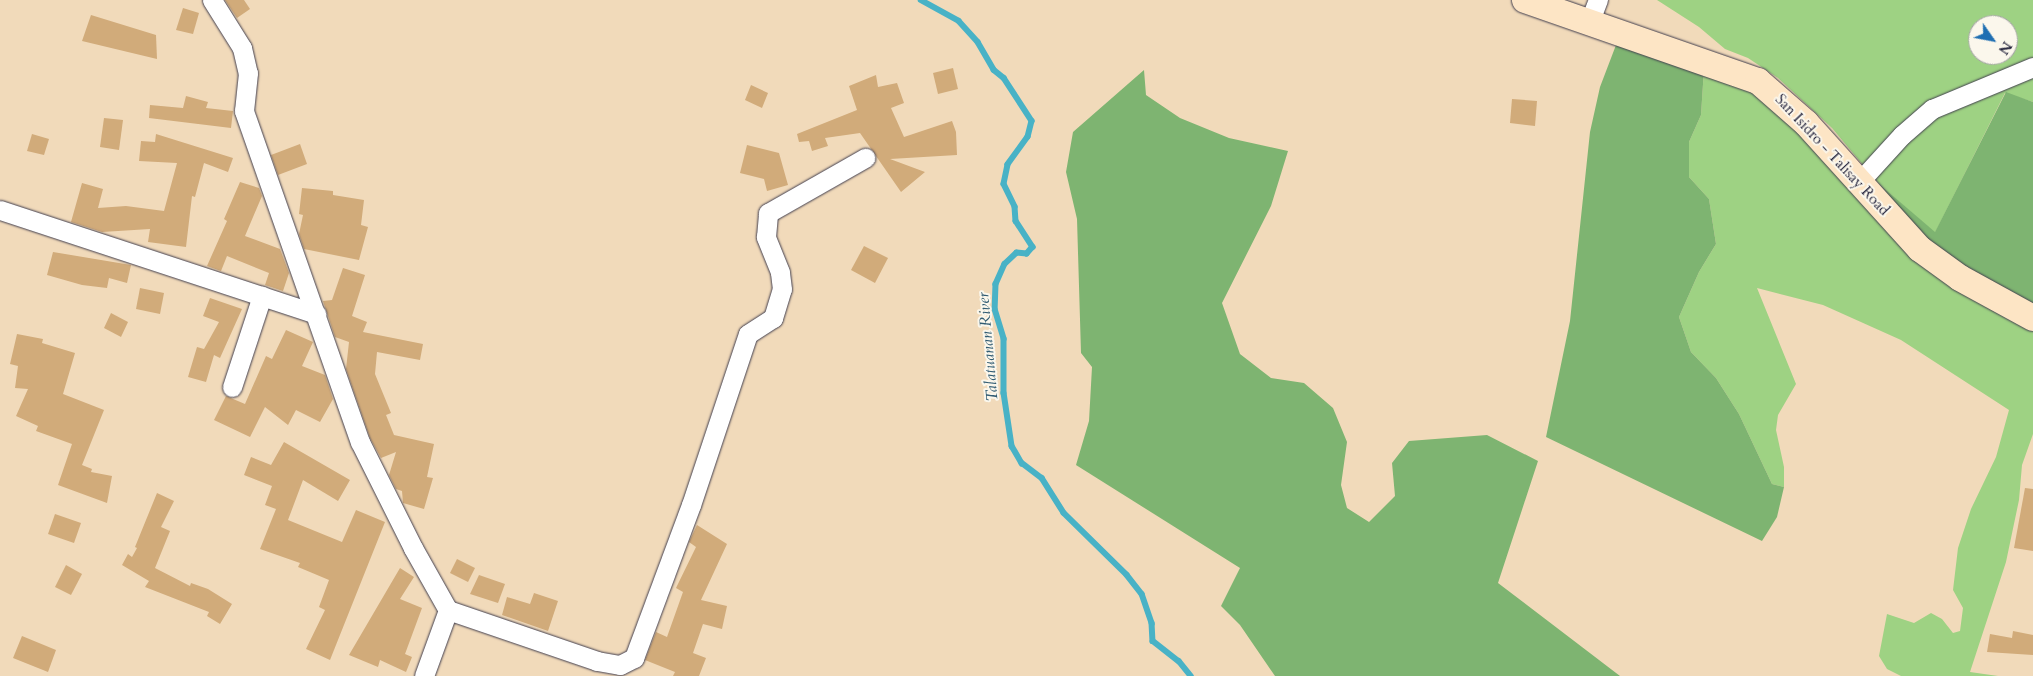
<!DOCTYPE html>
<style>
body{margin:0}
#map{position:relative;width:2033px;height:676px;overflow:hidden;background:#f1daba;font-family:Cardo,serif}
div>[style]{position:absolute}
[style*='--x']{left:calc(var(--x)*1px);top:calc(var(--y)*1px);width:calc(var(--w)*1px);rotate:calc(var(--a)*1deg)}
.green>*{inset:0;background:#9ed283}
.forest>*{inset:0;background:#7eb471}
.stream>*{height:5.5px;margin:-2.75px;padding:0 2.75px;transform-origin:2.75px;border-radius:2.75px;background:#48b2c6}
.building>*{inset:0;background:#d1ab7a}
.roads{filter:drop-shadow(0 0 1px #413e4e) drop-shadow(0 0 1px #413e4e)}
.street>*{height:19px;margin:-9.5px;padding:0 9.5px;transform-origin:9.5px;border-radius:9.5px;background:#fff}
.secondary>*{height:26px;margin:-13px;padding:0 13px;transform-origin:13px;border-radius:13px;background:#fde5c5}
span{translate:-50% -50%;white-space:nowrap;text-align:center;line-height:1.15;-webkit-text-stroke:4px #fbf7ec;paint-order:stroke}
.street-label{font-size:15px;color:#22223b}
.water-label{font-size:16px;color:#315c73;font-style:italic}
.north{position:absolute;left:1968px;top:15px;width:50px;height:50px;box-sizing:border-box;background:#fbf7ec;border:1px solid #a4a2a5;border-radius:50%;rotate:123deg;font-size:14px;font-weight:700;line-height:20px;text-align:center;color:#22223b}
.north::after{content:'';display:block;margin:auto;width:18px;height:22px;background:#1f6fb2;clip-path:polygon(50% 0,100% 100%,50% 72%,0 100%)}
</style>
<div id="map">
<div class="green">
<i style="clip-path:polygon(evenodd,1657px 0,2033px 0,2033px 102px,2005px 93px,1935px 233px,1878px 183px,1832px 128px,1778px 78px,1748px 58px,1725px 49px,1699px 27px,1657px 0,1978px 25px,2008px 25px,2008px 55px,1978px 55px,1978px 25px)"></i>
<i style="clip-path:polygon(1704px 69px,1745px 80px,2033px 326px,2033px 434px,2022px 465px,2019px 500px,2006px 562px,1970px 672px,1998px 676px,1901px 676px,1887px 669px,1879px 656px,1887px 614px,1914px 623px,1931px 613px,1942px 619px,1953px 633px,1960px 631px,1963px 608px,1953px 590px,1958px 548px,1971px 509px,1996px 457px,2009px 410px,1901px 340px,1823px 305px,1757px 288px,1796px 384px,1778px 415px,1776px 430px,1784px 467px,1784px 487px,1772px 484px,1739px 414px,1716px 378px,1691px 352px,1679px 317px,1699px 272px,1716px 244px,1709px 199px,1689px 177px,1689px 142px,1701px 115px)"></i>
</div>
<div class="forest">
<i style="clip-path:polygon(1616px 45px,1704px 69px,1701px 115px,1689px 142px,1689px 177px,1709px 199px,1716px 244px,1699px 272px,1679px 317px,1691px 352px,1716px 378px,1739px 414px,1772px 484px,1784px 487px,1777px 517px,1762px 541px,1546px 437px,1570px 321px,1590px 132px,1600px 87px)"></i>
<i style="clip-path:polygon(1144px 70px,1146px 95px,1180px 118px,1229px 138px,1288px 151px,1271px 206px,1222px 303px,1240px 354px,1271px 378px,1304px 383px,1333px 408px,1347px 442px,1341px 485px,1347px 508px,1369px 522px,1395px 496px,1392px 463px,1409px 441px,1487px 435px,1538px 461px,1498px 583px,1620px 676px,1275px 676px,1240px 625px,1221px 606px,1240px 568px,1076px 465px,1089px 421px,1092px 367px,1081px 353px,1077px 219px,1066px 172px,1073px 132px)"></i>
<i style="clip-path:polygon(2006px 92px,2033px 102px,2033px 311px,1939px 253px,1878px 183px,1935px 232px)"></i>
</div>
<div class="stream">
<i style="--x:921;--y:0;--w:43;--a:28.9"></i>
<i style="--x:959;--y:21;--w:28;--a:48"></i>
<i style="--x:978;--y:42;--w:32;--a:60"></i>
<i style="--x:994;--y:70;--w:13;--a:39"></i>
<i style="--x:1004;--y:78;--w:51;--a:56.9"></i>
<i style="--x:1032;--y:121;--w:16;--a:104"></i>
<i style="--x:1028;--y:137;--w:34;--a:126"></i>
<i style="--x:1008;--y:165;--w:19;--a:102"></i>
<i style="--x:1004;--y:184;--w:25;--a:64"></i>
<i style="--x:1015;--y:207;--w:14;--a:86"></i>
<i style="--x:1016;--y:221;--w:31;--a:57"></i>
<i style="--x:1033;--y:247;--w:9;--a:131"></i>
<i style="--x:1027;--y:254;--w:10;--a:-174"></i>
<i style="--x:1017;--y:253;--w:16;--a:137"></i>
<i style="--x:1005;--y:264;--w:22;--a:114"></i>
<i style="--x:996;--y:284;--w:25;--a:92"></i>
<i style="--x:995;--y:309;--w:31;--a:73"></i>
<i style="--x:1004;--y:339;--w:54;--a:90"></i>
<i style="--x:1004;--y:393;--w:54;--a:81.4"></i>
<i style="--x:1012;--y:446;--w:20;--a:60"></i>
<i style="--x:1022;--y:463;--w:25;--a:37"></i>
<i style="--x:1042;--y:478;--w:41;--a:57.8"></i>
<i style="--x:1064;--y:513;--w:88;--a:44.5"></i>
<i style="--x:1127;--y:575;--w:24;--a:52"></i>
<i style="--x:1142;--y:594;--w:31;--a:71"></i>
<i style="--x:1152;--y:623;--w:18;--a:87"></i>
<i style="--x:1153;--y:641;--w:33;--a:38"></i>
<i style="--x:1179;--y:661;--w:19;--a:51"></i>
</div>
<div class="building">
<i style="clip-path:polygon(225px 0,244px 0,250px 9px,237px 18px)"></i>
<i style="clip-path:polygon(183px 8px,199px 13px,193px 34px,176px 30px)"></i>
<i style="clip-path:polygon(91px 15px,156px 35px,157px 59px,82px 41px)"></i>
<i style="clip-path:polygon(953px 68px,958px 89px,938px 94px,933px 73px)"></i>
<i style="clip-path:polygon(876px 75px,878px 87px,897px 83px,904px 103px,891px 108px,904px 137px,952px 121px,956px 132px,957px 155px,890px 159px,925px 172px,901px 192px,860px 133px,825px 138px,828px 146px,812px 151px,809px 141px,799px 142px,797px 134px,857px 110px,849px 86px)"></i>
<i style="clip-path:polygon(751px 85px,768px 93px,762px 108px,745px 100px)"></i>
<i style="clip-path:polygon(186px 96px,208px 102px,206px 108px,233px 111px,231px 128px,149px 118px,150px 105px,183px 108px)"></i>
<i style="clip-path:polygon(1512px 99px,1537px 101px,1535px 126px,1510px 123px)"></i>
<i style="clip-path:polygon(104px 118px,123px 120px,119px 150px,100px 147px)"></i>
<i style="clip-path:polygon(32px 134px,49px 139px,44px 155px,27px 151px)"></i>
<i style="clip-path:polygon(156px 134px,233px 158px,228px 172px,204px 163px,195px 197px,192px 196px,186px 247px,148px 242px,150px 229px,102px 232px,71px 222px,82px 183px,103px 189px,98px 208px,126px 206px,164px 211px,177px 163px,139px 161px,141px 141px,155px 142px)"></i>
<i style="clip-path:polygon(300px 144px,307px 164px,278px 175px,271px 155px)"></i>
<i style="clip-path:polygon(747px 145px,779px 153px,788px 185px,767px 191px,764px 179px,740px 173px)"></i>
<i style="clip-path:polygon(240px 182px,259px 188px,262px 196px,245px 236px,280px 249px,289px 273px,283px 291px,265px 285px,269px 273px,227px 256px,221px 271px,207px 266px,227px 221px,224px 219px)"></i>
<i style="clip-path:polygon(302px 188px,333px 191px,333px 195px,364px 200px,361px 225px,368px 227px,359px 260px,304px 249px,299px 234px,303px 215px,299px 214px)"></i>
<i style="clip-path:polygon(864px 246px,888px 258px,875px 283px,851px 270px)"></i>
<i style="clip-path:polygon(53px 252px,131px 265px,127px 283px,109px 278px,107px 288px,82px 285px,47px 275px)"></i>
<i style="clip-path:polygon(343px 268px,365px 275px,352px 316px,367px 322px,363px 332px,423px 344px,420px 360px,377px 352px,375px 374px,391px 413px,386px 415px,394px 435px,434px 444px,427px 477px,433px 478px,424px 509px,403px 503px,402px 491px,396px 489px,389px 475px,396px 452px,381px 458px,370px 438px,346px 369px,349px 342px,335px 337px,323px 301px,332px 300px)"></i>
<i style="clip-path:polygon(140px 288px,164px 293px,160px 314px,136px 309px)"></i>
<i style="clip-path:polygon(210px 298px,242px 309px,220px 358px,214px 355px,206px 382px,188px 377px,197px 347px,204px 349px,219px 322px,203px 316px)"></i>
<i style="clip-path:polygon(111px 313px,128px 322px,121px 337px,104px 328px)"></i>
<i style="clip-path:polygon(286px 330px,313px 342px,302px 366px,325px 375px,333px 399px,320px 422px,296px 410px,288px 425px,265px 407px,250px 437px,214px 420px,226px 396px,245px 404px,266px 356px,272px 359px)"></i>
<i style="clip-path:polygon(17px 334px,43px 339px,42px 343px,75px 353px,63px 394px,104px 410px,82px 465px,92px 469px,91px 472px,112px 476px,107px 503px,58px 485px,72px 444px,36px 431px,38px 426px,16px 416px,28px 389px,15px 388px,18px 366px,10px 364px)"></i>
<i style="clip-path:polygon(284px 442px,350px 480px,338px 501px,303px 480px,288px 520px,342px 542px,356px 510px,385px 522px,330px 660px,306px 649px,325px 610px,319px 607px,329px 580px,298px 567px,300px 563px,260px 549px,276px 509px,265px 505px,272px 486px,244px 475px,251px 457px,271px 465px)"></i>
<i style="clip-path:polygon(2025px 488px,2033px 489px,2033px 551px,2014px 548px)"></i>
<i style="clip-path:polygon(157px 493px,174px 501px,161px 527px,170px 531px,155px 568px,190px 586px,191px 583px,208px 589px,232px 604px,220px 624px,207px 616px,209px 612px,145px 587px,149px 581px,122px 565px,128px 554px,132px 557px,137px 548px,135px 547px)"></i>
<i style="clip-path:polygon(55px 514px,81px 523px,74px 543px,48px 534px)"></i>
<i style="clip-path:polygon(697px 525px,727px 544px,701px 600px,727px 606px,722px 629px,703px 624px,693px 653px,706px 658px,699px 676px,673px 676px,675px 672px,645px 660px,656px 632px,667px 637px,683px 592px,676px 588px,696px 547px,689px 542px)"></i>
<i style="clip-path:polygon(457px 559px,475px 568px,468px 582px,450px 573px)"></i>
<i style="clip-path:polygon(66px 565px,82px 574px,71px 595px,55px 587px)"></i>
<i style="clip-path:polygon(400px 568px,414px 577px,400px 599px,422px 608px,405px 654px,412px 657px,406px 672px,380px 660px,378px 667px,349px 655px)"></i>
<i style="clip-path:polygon(479px 575px,505px 584px,498px 603px,470px 594px)"></i>
<i style="clip-path:polygon(534px 593px,558px 601px,548px 631px,502px 615px,507px 597px,530px 604px)"></i>
<i style="clip-path:polygon(2013px 631px,2033px 635px,2033px 655px,1987px 652px,1990px 634px,2012px 638px)"></i>
<i style="clip-path:polygon(22px 636px,56px 650px,48px 672px,13px 658px)"></i>
</div>
<div class="roads">
<div class="street">
<i style="--x:212;--y:0;--w:57;--a:58"></i>
<i style="--x:242;--y:48;--w:26;--a:77"></i>
<i style="--x:248;--y:73;--w:38;--a:96"></i>
<i style="--x:244;--y:111;--w:351;--a:70.7"></i>
<i style="--x:360;--y:442;--w:119;--a:63.4"></i>
<i style="--x:413;--y:548;--w:71;--a:60.6"></i>
<i style="--x:448;--y:610;--w:70;--a:110"></i>
<i style="--x:1589;--y:23;--w:25;--a:-69"></i>
<i style="--x:1860;--y:181;--w:62;--a:-47.6"></i>
<i style="--x:1902;--y:135;--w:40;--a:-41"></i>
<i style="--x:1932;--y:109;--w:109;--a:-22.6"></i>
<i style="--x:0;--y:210;--w:333;--a:18.2"></i>
<i style="--x:232;--y:387;--w:96;--a:-71.8"></i>
<i style="--x:448;--y:610;--w:157;--a:18.9"></i>
<i style="--x:597;--y:661;--w:23;--a:10"></i>
<i style="--x:620;--y:665;--w:16;--a:-27"></i>
<i style="--x:634;--y:658;--w:163;--a:-69.6"></i>
<i style="--x:691;--y:505;--w:180;--a:-71.6"></i>
<i style="--x:748;--y:334;--w:30;--a:-33"></i>
<i style="--x:773;--y:318;--w:30;--a:-73"></i>
<i style="--x:782;--y:289;--w:17;--a:-97"></i>
<i style="--x:780;--y:272;--w:38;--a:-112"></i>
<i style="--x:766;--y:237;--w:24;--a:-85"></i>
<i style="--x:768;--y:213;--w:112;--a:-29.6"></i>
</div>
<div class="secondary">
<i style="--x:1525;--y:0;--w:247;--a:19.2"></i>
<i style="--x:1758;--y:81;--w:64;--a:41.2"></i>
<i style="--x:1806;--y:123;--w:170;--a:47.9"></i>
<i style="--x:1920;--y:249;--w:49;--a:35.9"></i>
<i style="--x:1960;--y:278;--w:83;--a:28.7"></i>
</div>
</div>
<div class="street-label">
<span style="left:1832px;top:155px;rotate:47deg">San Isidro - Talisay Road</span>
</div>
<div class="water-label">
<span style="left:988px;top:347px;rotate:-95deg">Talatuanan River</span>
</div>
<div class="north">N</div>
</div>
